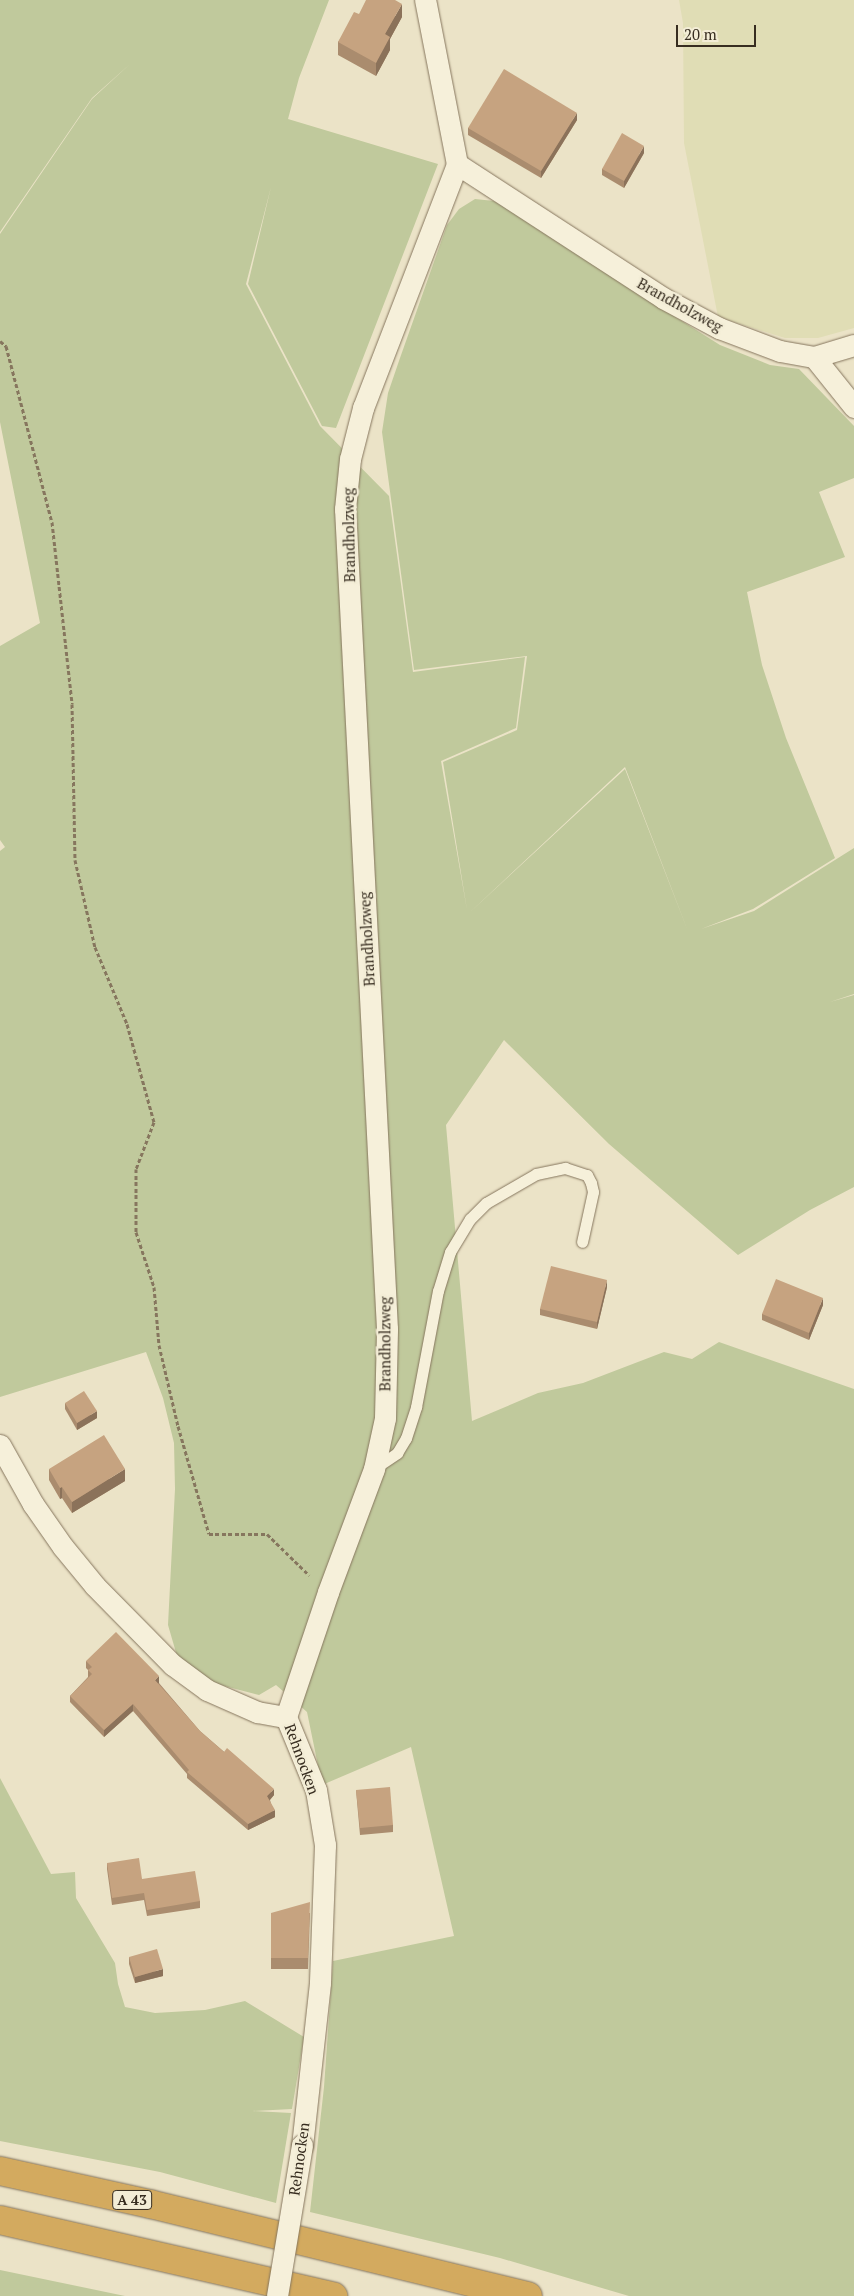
<!DOCTYPE html>
<style>
body{margin:0}
#map{position:relative;width:854px;height:2296px;overflow:hidden;background:#ebe3c7;font-family:"PT Serif",serif}
div>[style]{position:absolute}
[style*='--x']{left:calc(var(--x)*1px);top:calc(var(--y)*1px);width:calc(var(--w)*1px);rotate:calc(var(--a)*1deg)}
.farmland>*{inset:0;background:#e0ddb5}
.green>*{inset:0;background:#c0c99c}
.path>*{height:3px;margin-top:-1.5px;transform-origin:0;background:repeating-linear-gradient(90deg,#86765e 0 4px,transparent 0 6.5px)}
.roads{filter:drop-shadow(0 0 1px #86765e) drop-shadow(0 0 1px #86765e)}
.lane>*{height:11px;margin:-5.5px;padding:0 5.5px;transform-origin:5.5px;border-radius:5.5px;background:#f6f0da}
.street>*{height:21px;margin:-10.5px;padding:0 10.5px;transform-origin:10.5px;border-radius:10.5px;background:#f6f0da}
.highway>*{height:28px;margin:-14px;padding:0 14px;transform-origin:14px;border-radius:14px;background:#d3aa5f}
.bridges{filter:drop-shadow(0 0 1px #86765e) drop-shadow(0 0 1px #86765e)}
.street-bridge>*{height:21px;margin:-10.5px;padding:0 10.5px;transform-origin:10.5px;border-radius:10.5px;background:#f6f0da}
.wall>*{inset:0;background:#aa8c6e}
.shaded-wall>*{inset:0;background:#8b725a}
.building>*{inset:0;background:#c6a380}
span{translate:-50% -50%;white-space:nowrap;text-align:center;line-height:1.15;-webkit-text-stroke:5px #f3edd6;paint-order:stroke}
.shield-label span{padding:1px 4px;background:#f3edd6;border:1px solid;border-radius:4px;-webkit-text-stroke-width:0}
.shield-label{font-size:14px;color:#372d20;font-weight:700}
.street-label{font-size:15px;color:#372d20}
.scale{position:absolute;left:676px;top:25px;width:80px;height:22px;box-sizing:border-box;border:2px solid #372d20;border-top:0;padding-left:6px;font-size:15px;line-height:18px;white-space:nowrap;color:#372d20;-webkit-text-stroke:4px #f3edd6;paint-order:stroke}
</style>
<div id="map">
<div class="farmland">
<i style="clip-path:polygon(679px 0,854px 0,854px 328px,818px 338px,785px 338px,718px 317px,684px 143px,683px 23px)"></i>
</div>
<div class="green">
<i style="clip-path:polygon(evenodd,0 0,329px 0,299px 78px,288px 119px,438px 164px,336px 428px,322px 426px,248px 284px,271px 187px,246px 284px,320px 426px,389px 496px,413px 672px,525px 657px,516px 728px,441px 761px,467px 910px,443px 762px,517px 730px,527px 656px,414px 670px,382px 432px,388px 393px,400px 358px,447px 225px,459px 209px,475px 199px,494px 201px,517px 211px,634px 291px,720px 345px,770px 365px,799px 369px,854px 426px,854px 478px,819px 492px,845px 557px,747px 592px,762px 665px,786px 738px,835px 858px,753px 909px,701px 929px,754px 911px,854px 848px,854px 994px,830px 1002px,854px 995px,854px 1187px,810px 1210px,738px 1255px,609px 1144px,504px 1040px,446px 1125px,472px 1421px,538px 1393px,583px 1383px,664px 1352px,692px 1359px,719px 1342px,854px 1389px,854px 2296px,629px 2296px,500px 2258px,310px 2212px,324px 2087px,333px 1961px,454px 1936px,411px 1747px,322px 1785px,307px 1712px,276px 1685px,259px 1695px,209px 1682px,177px 1656px,168px 1625px,175px 1489px,174px 1443px,163px 1398px,146px 1352px,0 1397px,0 851px,5px 847px,0 840px,0 646px,40px 623px,0 422px,0 234px,92px 99px,130px 64px,92px 98px,0 232px,0 0,625px 767px,689px 934px,625px 769px,468px 914px,625px 767px)"></i>
<i style="clip-path:polygon(0 1778px,51px 1874px,75px 1872px,76px 1898px,115px 1963px,118px 1984px,125px 2007px,155px 2013px,205px 2010px,245px 2001px,304px 2037px,292px 2109px,252px 2111px,291px 2113px,276px 2203px,160px 2172px,0 2141px)"></i>
<i style="clip-path:polygon(0 2270px,125px 2296px,0 2296px)"></i>
</div>
<div class="path">
<i style="--x:0;--y:341;--w:8;--a:40"></i>
<i style="--x:6;--y:346;--w:182;--a:75.4"></i>
<i style="--x:52;--y:522;--w:183;--a:83.7"></i>
<i style="--x:72;--y:704;--w:156;--a:88.9"></i>
<i style="--x:75;--y:860;--w:89;--a:77.1"></i>
<i style="--x:95;--y:947;--w:83;--a:67.4"></i>
<i style="--x:127;--y:1024;--w:102;--a:74.6"></i>
<i style="--x:154;--y:1122;--w:50;--a:111"></i>
<i style="--x:136;--y:1169;--w:63;--a:90"></i>
<i style="--x:136;--y:1232;--w:58;--a:71.9"></i>
<i style="--x:154;--y:1287;--w:58;--a:85.1"></i>
<i style="--x:159;--y:1345;--w:83;--a:76.8"></i>
<i style="--x:178;--y:1426;--w:112;--a:74"></i>
<i style="--x:209;--y:1534;--w:58;--a:0"></i>
<i style="--x:267;--y:1534;--w:59;--a:44.3"></i>
</div>
<div class="roads">
<div class="lane">
<i style="--x:375;--y:1468;--w:27;--a:-34"></i>
<i style="--x:397;--y:1453;--w:17;--a:-59"></i>
<i style="--x:406;--y:1438;--w:33;--a:-72"></i>
<i style="--x:416;--y:1407;--w:118;--a:-79.3"></i>
<i style="--x:438;--y:1291;--w:41;--a:-72.9"></i>
<i style="--x:450;--y:1252;--w:39;--a:-59"></i>
<i style="--x:470;--y:1219;--w:23;--a:-45"></i>
<i style="--x:486;--y:1203;--w:58;--a:-30.1"></i>
<i style="--x:536;--y:1174;--w:30;--a:-12"></i>
<i style="--x:565;--y:1168;--w:23;--a:18"></i>
<i style="--x:587;--y:1175;--w:9;--a:63"></i>
<i style="--x:591;--y:1183;--w:9;--a:77"></i>
<i style="--x:593;--y:1192;--w:51;--a:102.4"></i>
</div>
<div class="street">
<i style="--x:457;--y:164;--w:246;--a:33"></i>
<i style="--x:663;--y:298;--w:64;--a:28.2"></i>
<i style="--x:719;--y:328;--w:65;--a:20.7"></i>
<i style="--x:780;--y:351;--w:35;--a:10"></i>
<i style="--x:814;--y:357;--w:42;--a:-16.7"></i>
<i style="--x:814;--y:357;--w:64;--a:51.3"></i>
<i style="--x:0;--y:1445;--w:68;--a:60.8"></i>
<i style="--x:33;--y:1504;--w:52;--a:55.1"></i>
<i style="--x:63;--y:1547;--w:50;--a:50.6"></i>
<i style="--x:95;--y:1586;--w:111;--a:45.4"></i>
<i style="--x:173;--y:1665;--w:42;--a:36.3"></i>
<i style="--x:207;--y:1690;--w:55;--a:23.7"></i>
<i style="--x:257;--y:1712;--w:29;--a:10"></i>
<i style="--x:286;--y:1717;--w:132;--a:-71.4"></i>
<i style="--x:328;--y:1592;--w:131;--a:-69.5"></i>
<i style="--x:374;--y:1469;--w:52;--a:-77.8"></i>
<i style="--x:385;--y:1418;--w:89;--a:-88.7"></i>
<i style="--x:387;--y:1329;--w:821;--a:-92.93"></i>
<i style="--x:345;--y:509;--w:50;--a:-84.3"></i>
<i style="--x:350;--y:459;--w:53;--a:-75.7"></i>
<i style="--x:363;--y:408;--w:261;--a:-68.9"></i>
<i style="--x:457;--y:164;--w:167;--a:-101"></i>
<i style="--x:286;--y:1717;--w:79;--a:67.7"></i>
<i style="--x:316;--y:1790;--w:56;--a:80.7"></i>
<i style="--x:325;--y:1845;--w:138;--a:92.1"></i>
<i style="--x:320;--y:1983;--w:163;--a:96.3"></i>
</div>
<div class="highway">
<i style="--x:0;--y:2171;--w:154;--a:12.4"></i>
<i style="--x:150;--y:2204;--w:389;--a:13.7"></i>
<i style="--x:0;--y:2220;--w:342;--a:12.9"></i>
</div>
</div>
<div class="bridges">
<div class="street-bridge">
<i style="--x:277;--y:2296;--w:153;--a:-80.6"></i>
</div>
</div>
<div class="wall">
<i style="clip-path:polygon(359px 14px,402px 17px,390px 39px,390px 50px,376px 76px,338px 55px,338px 42px)"></i>
<i style="clip-path:polygon(577px 120px,541px 178px,468px 135px,468px 128px)"></i>
<i style="clip-path:polygon(644px 153px,624px 188px,602px 175px,602px 169px)"></i>
<i style="clip-path:polygon(607px 1287px,597px 1329px,540px 1315px,540px 1309px)"></i>
<i style="clip-path:polygon(823px 1305px,809px 1340px,762px 1320px,762px 1314px)"></i>
<i style="clip-path:polygon(65px 1403px,97px 1418px,77px 1430px,65px 1409px)"></i>
<i style="clip-path:polygon(49px 1469px,125px 1481px,72px 1513px,62px 1498px,60px 1499px,49px 1480px)"></i>
<i style="clip-path:polygon(86px 1661px,159px 1683px,200px 1731px,274px 1795px,270px 1800px,275px 1817px,248px 1830px,187px 1778px,187px 1774px,133px 1711px,104px 1737px,70px 1702px,70px 1696px,88px 1677px,88px 1670px,86px 1668px)"></i>
<i style="clip-path:polygon(356px 1790px,393px 1825px,393px 1832px,360px 1835px)"></i>
<i style="clip-path:polygon(107px 1863px,142px 1879px,200px 1901px,200px 1908px,147px 1916px,144px 1900px,112px 1905px,107px 1869px)"></i>
<i style="clip-path:polygon(271px 1913px,310px 1913px,308px 1969px,271px 1969px)"></i>
<i style="clip-path:polygon(129px 1957px,163px 1976px,135px 1983px,129px 1964px)"></i>
</div>
<div class="shaded-wall">
<i style="clip-path:polygon(402px 4px,402px 17px,390px 39px,390px 50px,376px 76px,376px 63px,385px 34px)"></i>
<i style="clip-path:polygon(577px 113px,577px 120px,541px 178px,541px 171px)"></i>
<i style="clip-path:polygon(644px 146px,644px 153px,624px 188px,624px 181px)"></i>
<i style="clip-path:polygon(607px 1280px,607px 1287px,597px 1329px,597px 1322px)"></i>
<i style="clip-path:polygon(823px 1298px,823px 1305px,809px 1340px,809px 1333px)"></i>
<i style="clip-path:polygon(97px 1411px,97px 1418px,77px 1430px,77px 1423px)"></i>
<i style="clip-path:polygon(125px 1469px,125px 1481px,72px 1513px,72px 1502px)"></i>
<i style="clip-path:polygon(62px 1487px,62px 1498px,60px 1499px,60px 1488px)"></i>
<i style="clip-path:polygon(159px 1676px,159px 1683px,155px 1686px,155px 1680px)"></i>
<i style="clip-path:polygon(133px 1704px,133px 1711px,104px 1737px,104px 1730px)"></i>
<i style="clip-path:polygon(274px 1789px,274px 1795px,267px 1803px,267px 1796px)"></i>
<i style="clip-path:polygon(275px 1810px,275px 1817px,248px 1830px,248px 1824px)"></i>
<i style="clip-path:polygon(163px 1969px,163px 1976px,135px 1983px,135px 1977px)"></i>
</div>
<div class="building">
<i style="clip-path:polygon(366px 0,395px 0,402px 4px,385px 34px,390px 37px,376px 63px,338px 42px,354px 12px,359px 14px)"></i>
<i style="clip-path:polygon(504px 69px,577px 113px,541px 171px,468px 128px)"></i>
<i style="clip-path:polygon(622px 133px,644px 146px,624px 181px,602px 169px)"></i>
<i style="clip-path:polygon(551px 1266px,607px 1280px,597px 1322px,540px 1309px)"></i>
<i style="clip-path:polygon(776px 1279px,823px 1298px,809px 1333px,762px 1314px)"></i>
<i style="clip-path:polygon(84px 1391px,97px 1411px,77px 1423px,65px 1403px)"></i>
<i style="clip-path:polygon(104px 1435px,125px 1469px,72px 1502px,62px 1487px,60px 1488px,49px 1469px)"></i>
<i style="clip-path:polygon(116px 1632px,159px 1676px,155px 1680px,200px 1731px,224px 1752px,227px 1748px,274px 1789px,267px 1796px,275px 1810px,248px 1824px,187px 1772px,189px 1770px,133px 1704px,104px 1730px,70px 1696px,92px 1674px,88px 1670px,92px 1667px,86px 1661px)"></i>
<i style="clip-path:polygon(390px 1787px,393px 1825px,360px 1828px,356px 1790px)"></i>
<i style="clip-path:polygon(139px 1858px,142px 1879px,195px 1871px,200px 1901px,147px 1910px,144px 1893px,112px 1898px,107px 1863px)"></i>
<i style="clip-path:polygon(310px 1902px,308px 1958px,271px 1958px,271px 1913px)"></i>
<i style="clip-path:polygon(157px 1949px,163px 1969px,135px 1977px,129px 1957px)"></i>
</div>
<div class="shield-label">
<span style="left:132px;top:2200px">A 43</span>
</div>
<div class="street-label">
<span style="left:680px;top:305px;rotate:29deg">Brandholzweg</span>
<span style="left:349px;top:535px;rotate:-91deg">Brandholzweg</span>
<span style="left:367px;top:939px;rotate:-93deg">Brandholzweg</span>
<span style="left:385px;top:1344px;rotate:-90deg">Brandholzweg</span>
<span style="left:302px;top:1759px;rotate:70deg">Rehnocken</span>
<span style="left:299px;top:2159px;rotate:-82deg">Rehnocken</span>
</div>
<div class="scale">20 m</div>
</div>
